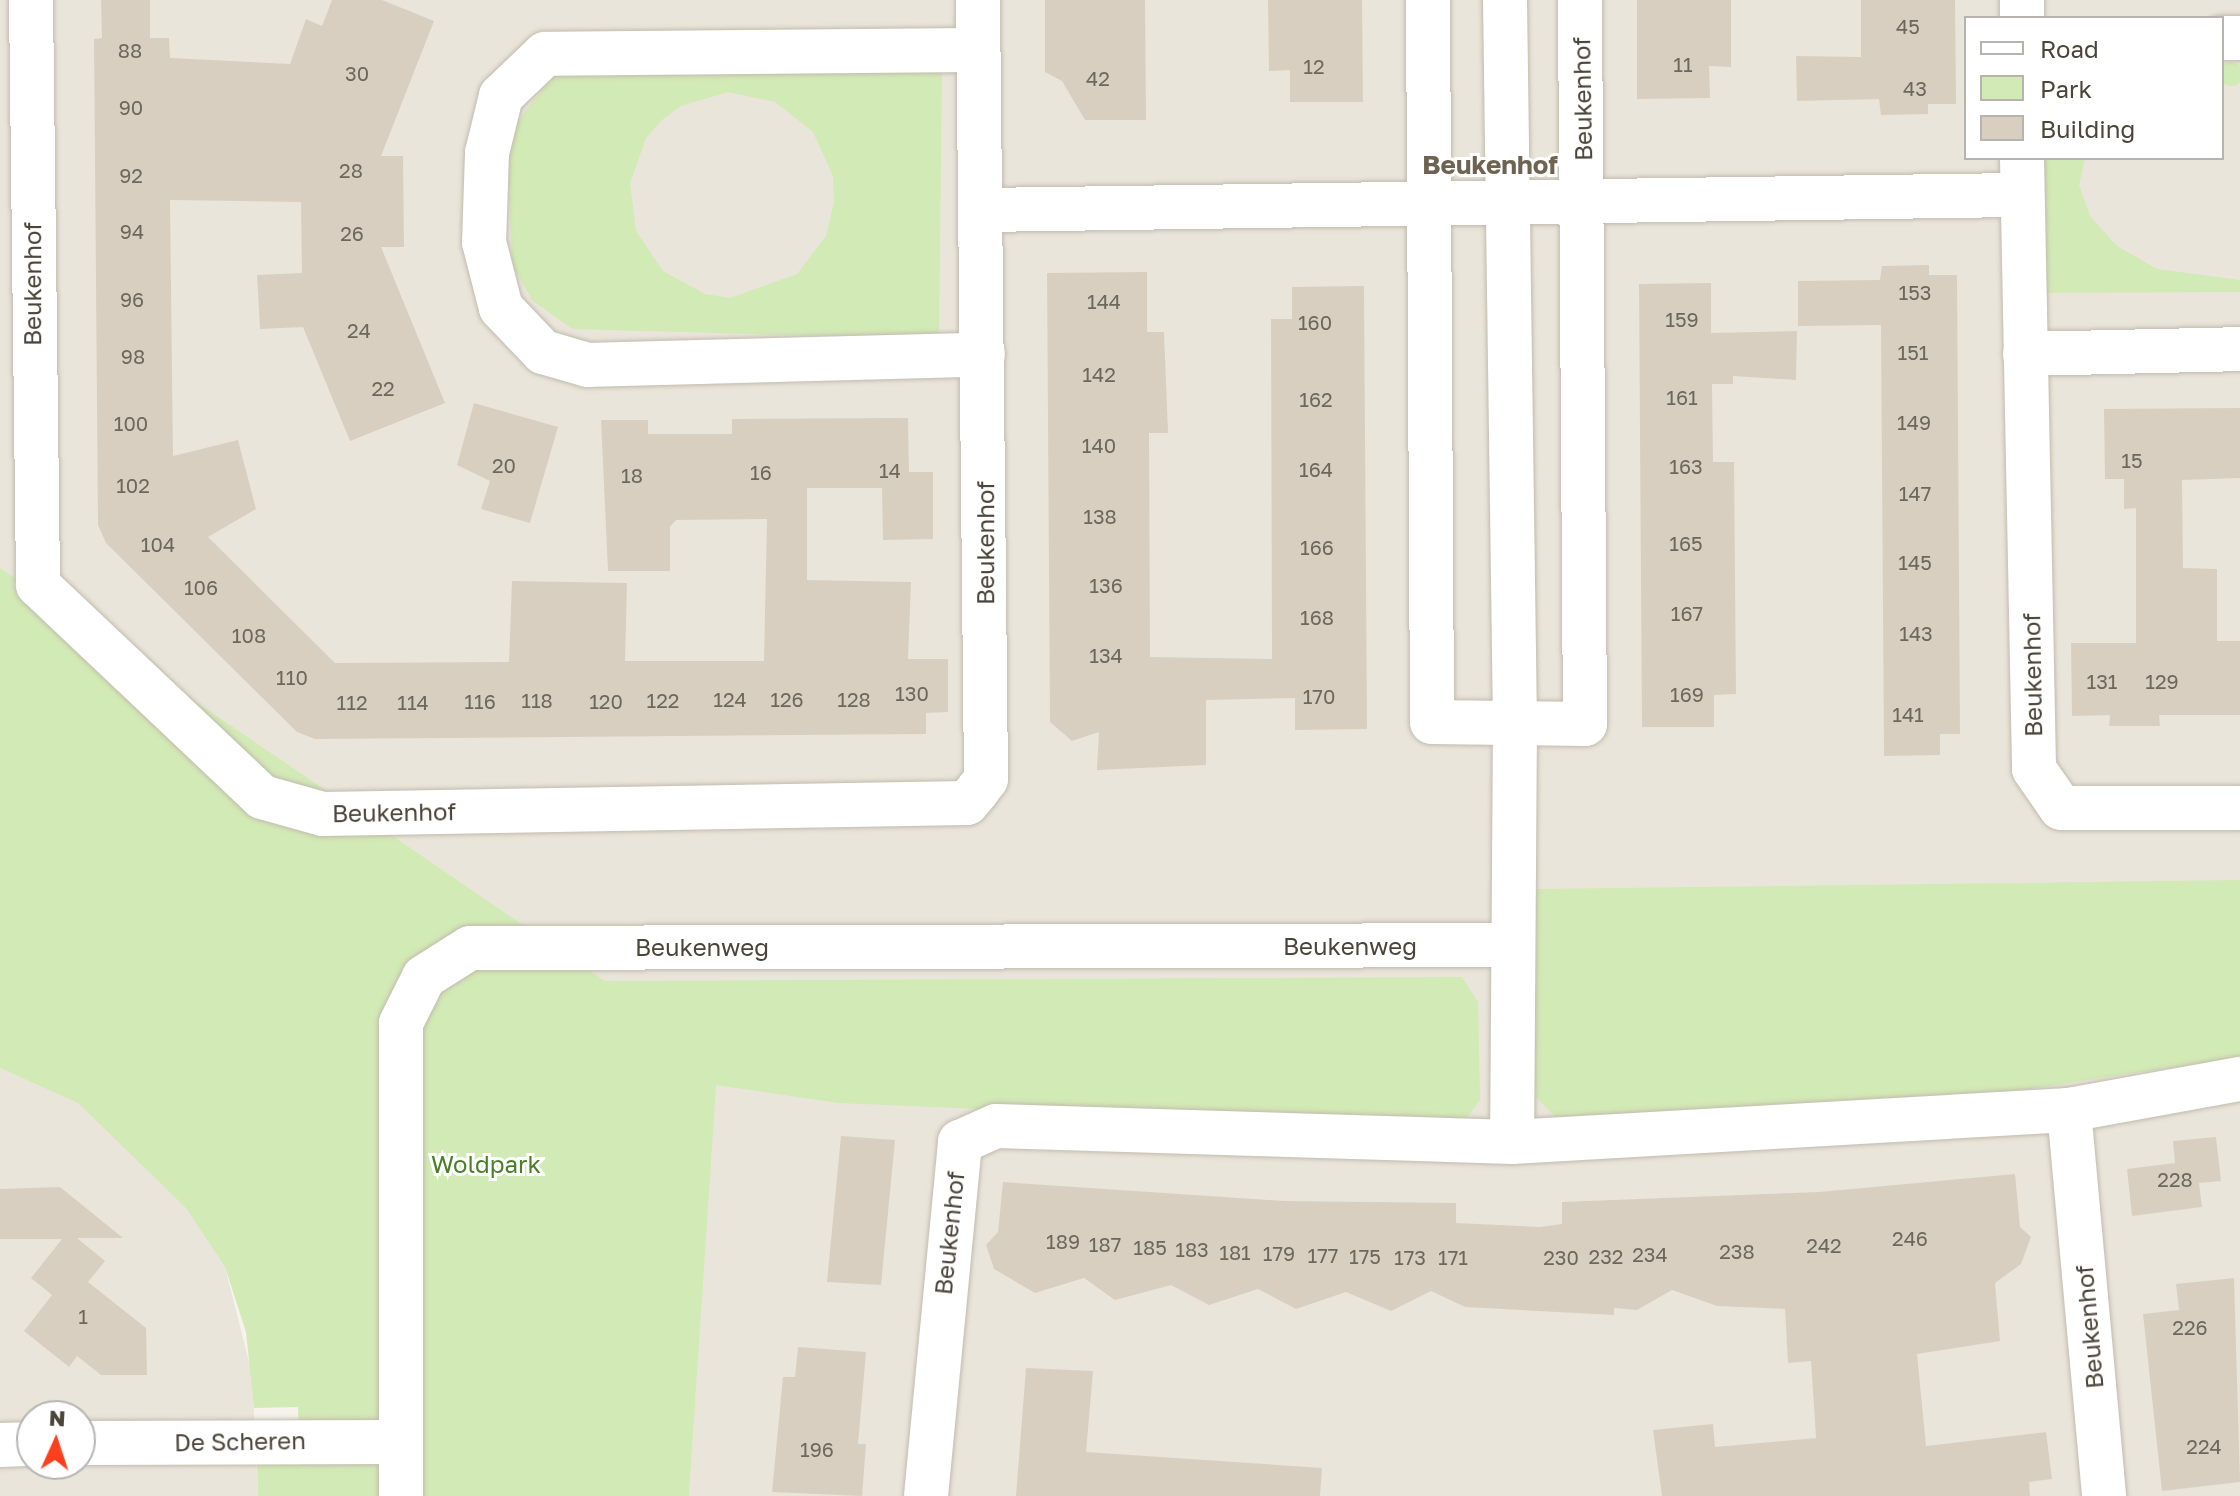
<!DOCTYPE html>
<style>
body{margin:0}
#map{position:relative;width:2240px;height:1496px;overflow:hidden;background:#f6f3ec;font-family:"Golos Text",sans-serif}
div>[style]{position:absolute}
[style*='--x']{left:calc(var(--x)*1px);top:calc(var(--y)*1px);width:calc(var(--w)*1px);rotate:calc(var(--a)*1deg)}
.residential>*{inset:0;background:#eae5da}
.green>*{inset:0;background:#d2eab5}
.round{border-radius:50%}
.building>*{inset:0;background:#d8cfc1}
.roads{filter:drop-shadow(0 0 2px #c2bbae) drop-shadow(0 0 2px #c2bbae)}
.street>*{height:44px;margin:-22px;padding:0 22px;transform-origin:22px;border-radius:22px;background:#fff}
span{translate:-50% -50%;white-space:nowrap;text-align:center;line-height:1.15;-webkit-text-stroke:6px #fff;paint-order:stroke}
.number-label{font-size:20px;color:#6e675b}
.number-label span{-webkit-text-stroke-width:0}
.street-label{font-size:24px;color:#4b4439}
.park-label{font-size:24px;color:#4a7f2a}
.neighbourhood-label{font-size:26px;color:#6e6250;font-weight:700}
.legend{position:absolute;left:1964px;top:16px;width:260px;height:144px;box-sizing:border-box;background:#fff;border:2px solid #b7b4b0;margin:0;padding:10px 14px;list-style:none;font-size:24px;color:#4b4439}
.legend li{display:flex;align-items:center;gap:16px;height:40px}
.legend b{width:40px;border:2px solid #b7b4b0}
.north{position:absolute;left:16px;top:1400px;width:80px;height:80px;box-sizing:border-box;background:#fff;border:2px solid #b7b4b0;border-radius:50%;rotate:3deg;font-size:22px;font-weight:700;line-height:32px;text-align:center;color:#4b4439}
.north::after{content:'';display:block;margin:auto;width:28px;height:36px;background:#fc3f1d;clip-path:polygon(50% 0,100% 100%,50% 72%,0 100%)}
</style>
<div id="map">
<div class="residential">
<i style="clip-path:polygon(evenodd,0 0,2240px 0,2240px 1496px,689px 1496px,715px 1084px,267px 837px,0 568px,0 0,1966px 18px,2222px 18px,2222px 158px,1966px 158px,1966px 18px)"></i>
<i style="clip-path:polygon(evenodd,0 1068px,78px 1102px,187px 1208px,225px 1267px,252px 1374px,258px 1496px,0 1496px,0 1068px,32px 1416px,80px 1416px,80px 1464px,32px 1464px,32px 1416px)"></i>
</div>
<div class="green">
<i style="clip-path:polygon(evenodd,924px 61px,942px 74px,939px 339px,572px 329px,532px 300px,512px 265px,508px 162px,517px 122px,554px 75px,924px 61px,728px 92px,775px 102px,813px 132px,833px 176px,834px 202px,826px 236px,797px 274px,730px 298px,705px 294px,663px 271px,636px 231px,630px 183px,646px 138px,662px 120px,681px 106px,728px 92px)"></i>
<i class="round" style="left:2219px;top:62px;width:24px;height:24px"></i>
<i style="clip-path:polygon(2033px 158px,2085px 158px,2079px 185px,2090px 216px,2117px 246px,2157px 269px,2240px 280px,2240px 292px,2035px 293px)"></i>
<i style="clip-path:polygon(0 568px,605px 981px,1462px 977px,1478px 1002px,1480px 1100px,1459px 1128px,1429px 1128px,838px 1103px,716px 1085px,689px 1496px,258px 1496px,257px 1462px,300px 1465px,298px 1407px,254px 1408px,246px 1332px,225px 1267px,186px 1208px,78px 1103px,0 1068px)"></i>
<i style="clip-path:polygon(2240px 880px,2240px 1057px,1917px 1106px,1565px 1127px,1535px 1096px,1536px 889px)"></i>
</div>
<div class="building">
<i style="clip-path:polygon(101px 0,150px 0,150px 38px,169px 38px,170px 58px,290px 64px,306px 19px,322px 26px,332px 0,382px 0,434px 21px,381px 156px,403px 156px,404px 247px,381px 247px,445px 403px,350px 441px,303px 327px,260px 329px,257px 275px,302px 273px,301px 202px,170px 200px,173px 456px,238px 440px,256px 509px,208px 537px,335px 663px,509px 662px,512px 581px,627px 583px,625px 661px,764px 661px,767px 519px,676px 520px,670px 527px,670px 571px,608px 571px,601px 420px,648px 420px,648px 434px,732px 434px,732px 419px,908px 418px,909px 472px,933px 472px,933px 539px,883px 540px,882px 488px,807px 488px,807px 580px,911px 582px,908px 659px,948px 659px,948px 712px,926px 713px,926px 734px,315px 739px,297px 732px,106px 543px,98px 525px,94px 39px,102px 38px)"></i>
<i style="clip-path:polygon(1045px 0,1145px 0,1146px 120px,1085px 120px,1062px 81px,1045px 72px)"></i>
<i style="clip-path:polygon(1268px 0,1362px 0,1363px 102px,1290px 102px,1290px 70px,1269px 71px)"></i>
<i style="clip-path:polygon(1637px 0,1731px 0,1731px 67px,1709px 66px,1710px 98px,1637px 99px)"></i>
<i style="clip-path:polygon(1861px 0,1955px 0,1956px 104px,1928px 104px,1928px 114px,1881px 115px,1879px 99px,1797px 101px,1796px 56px,1861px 57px)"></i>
<i style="clip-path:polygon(1929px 265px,1929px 275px,1957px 275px,1960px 734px,1940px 734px,1940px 755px,1884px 756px,1881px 325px,1798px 326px,1798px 281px,1880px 280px,1882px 266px)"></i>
<i style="clip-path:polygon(1147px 272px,1147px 332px,1164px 332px,1168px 433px,1149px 433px,1150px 657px,1272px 659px,1271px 319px,1292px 319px,1292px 287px,1364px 286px,1367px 729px,1295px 730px,1295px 698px,1206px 700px,1206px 765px,1097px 770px,1099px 732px,1072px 741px,1050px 722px,1047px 273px)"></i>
<i style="clip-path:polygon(1711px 283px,1711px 333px,1797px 331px,1796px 380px,1733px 376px,1733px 384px,1712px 384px,1713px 462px,1734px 462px,1736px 694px,1714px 695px,1714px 727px,1642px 727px,1639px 284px)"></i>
<i style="clip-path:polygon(474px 403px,558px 427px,530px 523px,481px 509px,490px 481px,457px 465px)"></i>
<i style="clip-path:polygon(2240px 408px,2240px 478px,2182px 480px,2183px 568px,2217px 569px,2217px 641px,2240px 641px,2240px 715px,2159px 715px,2160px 726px,2109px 726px,2110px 715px,2072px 716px,2071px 643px,2136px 643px,2136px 508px,2124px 509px,2124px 479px,2105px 479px,2104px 409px)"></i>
<i style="clip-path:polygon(841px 1136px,895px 1140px,881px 1285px,827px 1282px)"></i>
<i style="clip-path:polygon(2216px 1137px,2221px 1181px,2199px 1183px,2202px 1207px,2132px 1216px,2127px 1169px,2175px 1163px,2173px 1141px)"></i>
<i style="clip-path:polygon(2015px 1174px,2020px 1227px,2031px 1237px,2021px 1264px,1995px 1283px,2000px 1341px,1917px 1354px,1926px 1446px,2046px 1432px,2052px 1479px,2029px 1482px,2030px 1496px,1662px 1496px,1653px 1430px,1713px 1424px,1715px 1447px,1816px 1438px,1811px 1361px,1788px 1363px,1785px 1309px,1717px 1306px,1672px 1290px,1637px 1310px,1614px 1308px,1614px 1315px,1465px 1307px,1431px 1291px,1391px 1311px,1346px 1292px,1296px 1309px,1258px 1289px,1209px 1305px,1171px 1285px,1115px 1300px,1084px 1278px,1035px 1293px,994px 1269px,986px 1245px,998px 1232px,1003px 1182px,1284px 1201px,1456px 1203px,1456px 1223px,1540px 1227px,1562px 1224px,1562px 1202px,1819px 1192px)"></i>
<i style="clip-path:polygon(60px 1187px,123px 1238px,77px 1238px,105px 1261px,88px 1282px,146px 1328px,147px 1375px,101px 1375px,77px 1356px,69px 1367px,24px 1331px,52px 1295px,31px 1278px,62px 1239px,0 1239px,0 1189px)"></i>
<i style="clip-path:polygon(2234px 1278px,2240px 1482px,2162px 1491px,2143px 1314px,2179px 1310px,2176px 1284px)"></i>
<i style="clip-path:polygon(798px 1347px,866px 1352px,858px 1444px,866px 1444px,862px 1496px,772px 1492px,783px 1377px,795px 1377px)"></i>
<i style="clip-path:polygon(1026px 1368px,1093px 1371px,1086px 1452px,1322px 1468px,1320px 1496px,1016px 1496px)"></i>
</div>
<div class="roads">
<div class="street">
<i style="--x:31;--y:0;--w:585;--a:89.31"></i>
<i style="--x:38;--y:585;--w:308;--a:43.4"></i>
<i style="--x:262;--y:797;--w:63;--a:15.6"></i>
<i style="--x:323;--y:814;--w:644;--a:-0.98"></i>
<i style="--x:967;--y:803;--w:16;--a:-50"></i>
<i style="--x:977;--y:791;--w:15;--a:-53"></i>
<i style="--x:986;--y:779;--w:779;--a:-90.59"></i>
<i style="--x:1428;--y:0;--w:722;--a:89.68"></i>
<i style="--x:1432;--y:722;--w:153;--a:0.7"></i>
<i style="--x:1585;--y:724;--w:724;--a:-90.4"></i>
<i style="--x:1505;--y:0;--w:723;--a:89.21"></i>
<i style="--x:1515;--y:723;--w:419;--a:90.4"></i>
<i style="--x:2022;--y:0;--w:18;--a:90"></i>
<i style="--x:2222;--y:38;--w:18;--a:0"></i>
<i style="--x:978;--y:50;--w:433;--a:179.5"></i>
<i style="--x:545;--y:54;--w:61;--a:136.3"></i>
<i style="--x:501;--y:96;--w:59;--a:103.8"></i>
<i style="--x:487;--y:153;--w:89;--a:91.9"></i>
<i style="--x:484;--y:242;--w:68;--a:75.6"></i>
<i style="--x:501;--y:308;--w:61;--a:46.3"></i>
<i style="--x:543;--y:352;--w:47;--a:16.1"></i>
<i style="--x:588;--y:365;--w:395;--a:-1.5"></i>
<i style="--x:2022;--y:158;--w:611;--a:88.87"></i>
<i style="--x:2034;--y:769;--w:47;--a:55.3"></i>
<i style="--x:2061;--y:808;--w:179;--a:0"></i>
<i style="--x:982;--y:210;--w:1040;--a:-0.83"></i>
<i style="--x:2025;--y:354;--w:215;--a:-1.3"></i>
<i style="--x:2069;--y:1110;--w:174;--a:-10.3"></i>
<i style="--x:80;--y:1443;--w:321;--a:-0.2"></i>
<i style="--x:0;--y:1445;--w:32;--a:-2"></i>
<i style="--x:401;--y:1496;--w:473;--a:-90"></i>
<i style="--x:401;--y:1023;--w:51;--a:-63.4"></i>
<i style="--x:424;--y:977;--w:54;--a:-32.2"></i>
<i style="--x:470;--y:948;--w:1043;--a:-0.16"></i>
<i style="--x:926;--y:1496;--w:356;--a:-84.5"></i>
<i style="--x:960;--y:1142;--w:39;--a:-24"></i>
<i style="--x:996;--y:1126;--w:516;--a:1.78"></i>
<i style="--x:1512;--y:1142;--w:558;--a:-3.29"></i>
<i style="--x:2069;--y:1110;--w:388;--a:84.8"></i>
</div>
</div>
<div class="number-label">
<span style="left:1908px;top:26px">45</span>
<span style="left:130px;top:50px">88</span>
<span style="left:1683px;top:64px">11</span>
<span style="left:1314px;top:66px">12</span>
<span style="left:357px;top:73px">30</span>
<span style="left:1098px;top:78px">42</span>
<span style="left:1915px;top:88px">43</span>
<span style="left:131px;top:107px">90</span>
<span style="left:351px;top:170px">28</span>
<span style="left:131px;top:175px">92</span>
<span style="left:132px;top:231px">94</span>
<span style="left:352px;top:233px">26</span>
<span style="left:1915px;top:292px">153</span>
<span style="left:132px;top:299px">96</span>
<span style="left:1104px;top:301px">144</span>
<span style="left:1682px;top:319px">159</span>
<span style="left:1315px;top:322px">160</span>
<span style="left:359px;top:330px">24</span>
<span style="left:1913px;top:352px">151</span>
<span style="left:133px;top:356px">98</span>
<span style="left:1099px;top:374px">142</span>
<span style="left:383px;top:388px">22</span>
<span style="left:1682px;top:397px">161</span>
<span style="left:1316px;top:399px">162</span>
<span style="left:1914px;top:422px">149</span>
<span style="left:131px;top:423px">100</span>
<span style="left:1099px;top:445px">140</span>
<span style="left:2132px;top:460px">15</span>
<span style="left:504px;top:465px">20</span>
<span style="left:1686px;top:466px">163</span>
<span style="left:1316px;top:469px">164</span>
<span style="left:890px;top:470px">14</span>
<span style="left:761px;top:472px">16</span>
<span style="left:632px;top:475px">18</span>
<span style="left:133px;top:485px">102</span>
<span style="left:1915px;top:493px">147</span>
<span style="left:1100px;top:516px">138</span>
<span style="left:1686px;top:543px">165</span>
<span style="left:158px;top:544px">104</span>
<span style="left:1317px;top:547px">166</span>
<span style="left:1915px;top:562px">145</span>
<span style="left:1106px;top:585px">136</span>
<span style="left:201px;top:587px">106</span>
<span style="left:1687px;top:613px">167</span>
<span style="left:1317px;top:617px">168</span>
<span style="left:1916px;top:633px">143</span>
<span style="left:249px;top:635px">108</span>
<span style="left:1106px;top:655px">134</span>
<span style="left:292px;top:677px">110</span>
<span style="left:2102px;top:681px">131</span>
<span style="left:2162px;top:681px">129</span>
<span style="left:912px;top:693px">130</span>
<span style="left:1687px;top:694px">169</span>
<span style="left:1319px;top:696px">170</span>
<span style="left:730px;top:699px">124</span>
<span style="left:787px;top:699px">126</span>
<span style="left:854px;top:699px">128</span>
<span style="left:537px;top:700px">118</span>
<span style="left:663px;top:700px">122</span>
<span style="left:480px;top:701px">116</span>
<span style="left:606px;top:701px">120</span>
<span style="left:352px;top:702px">112</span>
<span style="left:413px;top:702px">114</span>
<span style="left:1908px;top:714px">141</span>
<span style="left:2175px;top:1179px">228</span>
<span style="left:1910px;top:1238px">246</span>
<span style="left:1063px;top:1241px">189</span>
<span style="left:1105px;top:1244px">187</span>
<span style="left:1824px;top:1245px">242</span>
<span style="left:1150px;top:1247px">185</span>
<span style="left:1192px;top:1249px">183</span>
<span style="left:1737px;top:1251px">238</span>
<span style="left:1235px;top:1252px">181</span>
<span style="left:1279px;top:1253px">179</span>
<span style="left:1650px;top:1254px">234</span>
<span style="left:1323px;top:1255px">177</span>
<span style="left:1365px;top:1256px">175</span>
<span style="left:1606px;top:1256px">232</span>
<span style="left:1410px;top:1257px">173</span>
<span style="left:1453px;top:1257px">171</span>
<span style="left:1561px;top:1257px">230</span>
<span style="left:83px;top:1316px">1</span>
<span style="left:2190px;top:1327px">226</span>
<span style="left:2204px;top:1446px">224</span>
<span style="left:817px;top:1449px">196</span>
</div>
<div class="street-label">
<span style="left:1582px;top:99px;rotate:-91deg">Beukenhof</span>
<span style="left:32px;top:284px;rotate:-90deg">Beukenhof</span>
<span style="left:985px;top:543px;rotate:-90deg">Beukenhof</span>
<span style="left:2032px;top:675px;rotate:-91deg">Beukenhof</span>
<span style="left:394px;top:812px;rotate:-1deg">Beukenhof</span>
<span style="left:1350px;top:946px">Beukenweg</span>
<span style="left:702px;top:947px">Beukenweg</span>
<span style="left:949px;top:1233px;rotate:-84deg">Beukenhof</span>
<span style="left:2089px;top:1327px;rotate:-95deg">Beukenhof</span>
<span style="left:240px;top:1441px;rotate:-1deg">De Scheren</span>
</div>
<div class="park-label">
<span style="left:486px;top:1164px">Woldpark</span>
</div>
<div class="neighbourhood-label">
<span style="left:1490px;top:165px">Beukenhof</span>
</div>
<ul class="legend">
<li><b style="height:10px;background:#fff"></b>Road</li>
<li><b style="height:22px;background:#d2eab5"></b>Park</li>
<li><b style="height:22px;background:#d8cfc1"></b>Building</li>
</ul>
<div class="north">N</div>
</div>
